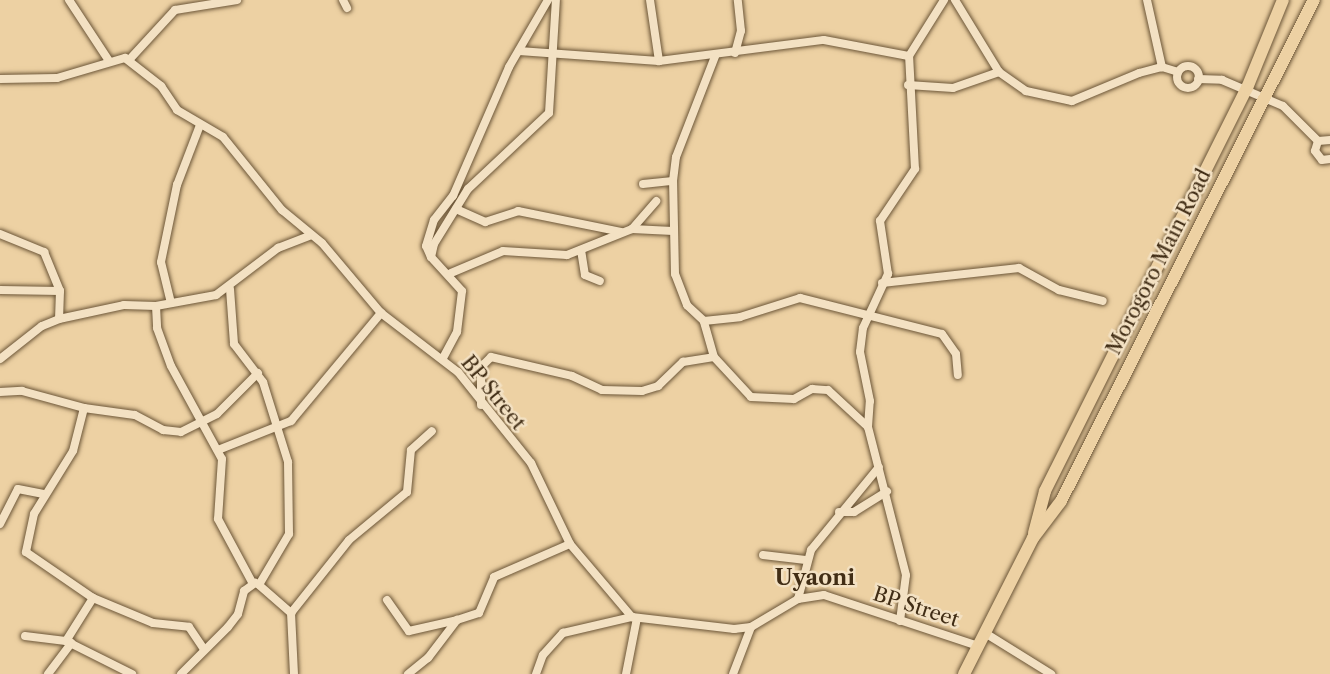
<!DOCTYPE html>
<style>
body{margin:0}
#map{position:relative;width:1330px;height:674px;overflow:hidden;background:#edd1a3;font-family:"Libre Caslon Text",serif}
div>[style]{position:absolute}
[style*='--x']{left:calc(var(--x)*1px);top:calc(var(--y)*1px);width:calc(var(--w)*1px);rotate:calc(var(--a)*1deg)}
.roads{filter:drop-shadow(0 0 2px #6c5638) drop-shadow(0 0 2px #6c5638)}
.minor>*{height:8px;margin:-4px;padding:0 4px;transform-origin:4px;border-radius:4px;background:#f3e1c3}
.minor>.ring{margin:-4px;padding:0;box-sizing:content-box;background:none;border:8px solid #f3e1c3;border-radius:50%}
.highway>*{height:12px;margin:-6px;padding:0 6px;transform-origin:6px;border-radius:6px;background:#edd1a3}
span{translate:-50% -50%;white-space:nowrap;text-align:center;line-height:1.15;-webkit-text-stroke:5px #f3e1c3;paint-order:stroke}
.street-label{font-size:20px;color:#412d15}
.quarter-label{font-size:22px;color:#412d15;font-weight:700}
</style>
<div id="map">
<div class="roads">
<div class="minor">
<i style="--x:69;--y:0;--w:73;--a:56.7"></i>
<i style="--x:343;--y:0;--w:9;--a:63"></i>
<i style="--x:650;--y:0;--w:62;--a:81.6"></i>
<i style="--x:955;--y:0;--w:84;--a:58.6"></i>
<i style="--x:1147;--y:0;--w:69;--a:77.4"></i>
<i style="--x:519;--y:51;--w:140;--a:4.1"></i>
<i style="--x:659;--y:61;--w:166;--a:-7.3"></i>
<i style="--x:824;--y:40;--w:86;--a:10.7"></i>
<i style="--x:735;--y:53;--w:23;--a:-75"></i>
<i style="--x:741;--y:31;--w:31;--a:-96"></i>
<i style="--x:129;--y:60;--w:68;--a:-47.4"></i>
<i style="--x:175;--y:10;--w:63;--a:-9.2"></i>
<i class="ring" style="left:1177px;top:66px;width:14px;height:14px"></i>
<i style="--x:0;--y:79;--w:57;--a:-1"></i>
<i style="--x:57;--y:78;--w:71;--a:-16.4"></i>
<i style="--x:125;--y:58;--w:46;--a:37.9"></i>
<i style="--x:161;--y:86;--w:29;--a:56"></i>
<i style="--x:177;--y:110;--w:53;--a:30.4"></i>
<i style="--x:223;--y:137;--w:94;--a:51.1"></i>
<i style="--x:282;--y:210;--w:52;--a:39.5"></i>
<i style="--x:322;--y:243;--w:92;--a:49.9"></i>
<i style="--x:381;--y:313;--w:97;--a:37.5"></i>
<i style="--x:458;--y:372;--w:117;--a:51.3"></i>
<i style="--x:531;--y:463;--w:90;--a:64.3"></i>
<i style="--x:570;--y:544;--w:96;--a:49.7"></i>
<i style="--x:632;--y:617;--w:103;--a:6.7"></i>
<i style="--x:734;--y:629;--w:17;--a:-7"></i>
<i style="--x:751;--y:627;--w:55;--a:-30.8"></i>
<i style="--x:798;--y:599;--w:26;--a:-9"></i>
<i style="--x:824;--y:595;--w:162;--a:18.3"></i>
<i style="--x:1198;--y:79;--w:24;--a:2"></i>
<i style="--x:1222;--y:80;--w:66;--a:23.1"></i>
<i style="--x:1283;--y:106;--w:49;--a:45"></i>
<i style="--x:908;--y:85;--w:45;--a:3.8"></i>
<i style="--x:953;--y:88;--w:49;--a:-19.2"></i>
<i style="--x:999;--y:72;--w:33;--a:35"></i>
<i style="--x:1026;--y:91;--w:47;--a:12.3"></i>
<i style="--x:1072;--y:101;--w:73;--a:-22.7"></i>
<i style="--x:1139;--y:73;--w:24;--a:-15"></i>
<i style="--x:1162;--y:67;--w:17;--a:17"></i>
<i style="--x:1330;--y:140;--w:12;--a:175"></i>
<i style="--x:1318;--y:141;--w:10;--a:107"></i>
<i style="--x:1315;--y:151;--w:11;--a:52"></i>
<i style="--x:1322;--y:160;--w:8;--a:-7"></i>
<i style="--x:643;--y:184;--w:30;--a:-6"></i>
<i style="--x:456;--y:209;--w:32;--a:24"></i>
<i style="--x:485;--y:222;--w:35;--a:-18"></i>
<i style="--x:518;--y:211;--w:105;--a:11.5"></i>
<i style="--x:632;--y:229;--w:37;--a:-49"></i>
<i style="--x:0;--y:234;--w:48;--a:22.2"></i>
<i style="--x:44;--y:252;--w:42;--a:67.7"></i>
<i style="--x:60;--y:291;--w:28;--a:92"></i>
<i style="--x:581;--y:250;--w:25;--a:81"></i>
<i style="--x:585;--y:275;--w:16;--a:22"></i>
<i style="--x:431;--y:257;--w:12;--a:-114"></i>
<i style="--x:426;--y:246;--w:27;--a:-73"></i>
<i style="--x:434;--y:220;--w:31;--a:-52"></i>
<i style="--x:453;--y:196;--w:141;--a:-66.5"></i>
<i style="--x:509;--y:67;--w:78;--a:-59.8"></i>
<i style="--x:451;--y:273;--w:56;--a:-22.9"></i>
<i style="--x:503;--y:251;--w:64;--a:3.6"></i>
<i style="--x:567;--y:255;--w:70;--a:-21.8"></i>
<i style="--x:632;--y:229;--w:41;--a:2.8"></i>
<i style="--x:882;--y:283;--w:138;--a:-6.2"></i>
<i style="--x:1019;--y:268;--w:46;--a:28.8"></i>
<i style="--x:1059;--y:290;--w:45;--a:14"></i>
<i style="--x:230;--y:289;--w:55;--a:85.8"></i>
<i style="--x:234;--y:344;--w:48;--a:52.7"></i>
<i style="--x:263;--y:382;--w:84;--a:72.6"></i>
<i style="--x:288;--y:462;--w:72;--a:89.2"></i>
<i style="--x:289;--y:534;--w:59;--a:120.5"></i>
<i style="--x:259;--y:585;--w:43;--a:41.2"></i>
<i style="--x:0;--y:290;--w:60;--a:1"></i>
<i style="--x:171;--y:303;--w:42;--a:-103.7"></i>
<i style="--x:161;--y:262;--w:79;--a:-78.3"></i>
<i style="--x:177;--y:185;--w:64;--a:-69"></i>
<i style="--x:156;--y:306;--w:22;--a:87"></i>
<i style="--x:157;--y:328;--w:40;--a:69.8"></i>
<i style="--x:171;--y:366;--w:106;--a:61.3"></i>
<i style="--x:222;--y:459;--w:60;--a:93.8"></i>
<i style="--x:218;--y:519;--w:74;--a:61.7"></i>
<i style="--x:704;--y:321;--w:36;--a:-6"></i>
<i style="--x:740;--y:317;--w:63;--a:-17.6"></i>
<i style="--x:800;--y:298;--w:146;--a:14.2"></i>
<i style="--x:942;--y:334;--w:24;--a:55"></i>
<i style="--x:956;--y:354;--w:21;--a:85"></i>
<i style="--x:714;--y:357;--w:37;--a:-106"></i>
<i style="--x:704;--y:321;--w:23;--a:-137"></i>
<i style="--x:687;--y:305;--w:33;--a:-111"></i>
<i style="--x:675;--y:274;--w:93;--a:-91.2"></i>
<i style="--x:673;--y:181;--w:24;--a:-83"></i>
<i style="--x:676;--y:157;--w:110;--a:-68.8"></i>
<i style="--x:443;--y:358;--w:30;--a:-62"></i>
<i style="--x:457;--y:332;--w:41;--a:-83"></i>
<i style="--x:462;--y:291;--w:46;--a:-132.4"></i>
<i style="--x:431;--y:257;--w:13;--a:-77"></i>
<i style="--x:434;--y:244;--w:65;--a:-58.3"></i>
<i style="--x:468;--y:189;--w:111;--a:-43.2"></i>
<i style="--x:549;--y:113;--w:113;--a:-86.5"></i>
<i style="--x:0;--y:359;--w:53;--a:-38.2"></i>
<i style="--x:42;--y:326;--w:18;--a:-22"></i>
<i style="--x:59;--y:319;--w:66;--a:-12.2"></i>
<i style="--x:124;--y:305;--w:32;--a:2"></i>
<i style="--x:156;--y:306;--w:61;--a:-10.4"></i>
<i style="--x:216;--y:295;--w:78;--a:-37.2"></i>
<i style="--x:278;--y:248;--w:36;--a:-21"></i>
<i style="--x:0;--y:392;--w:22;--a:-3"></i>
<i style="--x:22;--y:391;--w:64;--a:15.3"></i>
<i style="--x:84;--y:408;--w:51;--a:7.8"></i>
<i style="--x:135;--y:415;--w:32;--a:28"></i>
<i style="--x:163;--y:430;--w:18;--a:6"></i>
<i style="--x:181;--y:432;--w:40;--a:-26.6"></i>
<i style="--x:217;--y:414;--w:58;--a:-45"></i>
<i style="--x:481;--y:405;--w:38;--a:-90"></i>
<i style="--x:481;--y:367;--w:14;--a:-45"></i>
<i style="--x:491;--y:357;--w:83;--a:13.2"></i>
<i style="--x:572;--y:376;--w:33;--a:25"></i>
<i style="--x:602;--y:390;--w:40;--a:1.4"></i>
<i style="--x:642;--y:391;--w:17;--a:-17"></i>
<i style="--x:658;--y:386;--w:35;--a:-44"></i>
<i style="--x:683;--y:362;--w:31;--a:-9"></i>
<i style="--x:714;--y:357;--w:54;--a:47.2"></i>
<i style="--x:751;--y:397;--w:43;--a:2.7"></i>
<i style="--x:794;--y:399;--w:21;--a:-29"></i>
<i style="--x:812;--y:389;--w:16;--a:4"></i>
<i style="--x:828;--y:390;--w:54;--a:42.8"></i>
<i style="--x:84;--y:408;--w:44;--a:104.3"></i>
<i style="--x:73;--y:451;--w:74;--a:121.8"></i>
<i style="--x:34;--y:514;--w:39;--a:102"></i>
<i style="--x:26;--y:552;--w:81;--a:34.5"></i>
<i style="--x:93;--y:598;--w:65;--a:22.6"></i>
<i style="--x:153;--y:623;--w:36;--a:6"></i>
<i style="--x:189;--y:627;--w:25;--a:56"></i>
<i style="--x:218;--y:450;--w:79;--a:-21.7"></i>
<i style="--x:291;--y:421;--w:141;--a:-50.2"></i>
<i style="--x:839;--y:512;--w:15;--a:0"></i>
<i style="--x:854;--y:512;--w:39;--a:-32"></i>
<i style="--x:0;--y:524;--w:39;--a:-63"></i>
<i style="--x:18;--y:489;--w:26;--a:11"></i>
<i style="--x:763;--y:555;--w:43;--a:6.6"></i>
<i style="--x:798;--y:599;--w:51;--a:-75.1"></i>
<i style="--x:811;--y:550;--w:107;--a:-50.7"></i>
<i style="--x:387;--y:600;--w:38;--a:55"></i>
<i style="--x:409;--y:631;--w:49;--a:-12.9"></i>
<i style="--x:900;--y:621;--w:46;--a:-82.6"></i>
<i style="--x:906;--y:575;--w:153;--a:-104.4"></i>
<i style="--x:868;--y:427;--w:26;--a:-86"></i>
<i style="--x:870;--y:401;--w:50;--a:-101.5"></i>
<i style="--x:860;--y:352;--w:24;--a:-83"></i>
<i style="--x:863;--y:328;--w:60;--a:-65.2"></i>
<i style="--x:888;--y:274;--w:54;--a:-98.6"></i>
<i style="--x:880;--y:221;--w:63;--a:-56.1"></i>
<i style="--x:915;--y:169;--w:113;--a:-93"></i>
<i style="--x:909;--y:56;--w:66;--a:-58"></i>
<i style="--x:985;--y:633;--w:78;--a:31.8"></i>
<i style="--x:25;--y:636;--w:41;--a:7"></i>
<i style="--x:66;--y:641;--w:74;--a:26.6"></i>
<i style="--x:66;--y:641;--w:51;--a:-57.9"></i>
<i style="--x:48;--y:674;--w:39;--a:-53"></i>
<i style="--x:181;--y:674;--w:66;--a:-45"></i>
<i style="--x:228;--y:627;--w:16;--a:-52"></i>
<i style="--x:238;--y:614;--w:24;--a:-75"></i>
<i style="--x:244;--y:591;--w:14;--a:-36"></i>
<i style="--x:294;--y:674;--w:61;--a:-92.8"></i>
<i style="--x:291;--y:613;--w:93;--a:-51.5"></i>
<i style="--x:349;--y:540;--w:75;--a:-39.6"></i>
<i style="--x:407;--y:492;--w:42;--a:-84.6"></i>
<i style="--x:411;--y:450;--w:28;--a:-42"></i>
<i style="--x:408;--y:674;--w:26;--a:-39"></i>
<i style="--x:428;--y:658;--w:48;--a:-52.7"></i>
<i style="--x:457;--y:620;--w:23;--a:-18"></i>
<i style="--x:479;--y:613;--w:39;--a:-67"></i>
<i style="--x:494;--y:577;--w:83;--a:-23.5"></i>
<i style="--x:536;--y:674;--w:20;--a:-70"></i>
<i style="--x:543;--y:655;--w:30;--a:-48"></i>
<i style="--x:563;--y:633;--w:71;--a:-13.1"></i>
<i style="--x:626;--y:674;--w:57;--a:-78.9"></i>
<i style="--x:733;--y:674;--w:50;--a:-69"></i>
</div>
<div class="highway">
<i style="--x:1034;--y:533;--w:43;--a:-75.3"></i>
<i style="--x:1045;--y:491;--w:451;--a:-63.4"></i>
<i style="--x:1247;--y:88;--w:95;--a:-67.8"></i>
<i style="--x:964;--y:674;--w:153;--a:-63.1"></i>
<i style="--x:1033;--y:538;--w:46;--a:-52.9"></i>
<i style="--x:1061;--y:501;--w:561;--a:-63.21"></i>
</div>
</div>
<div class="street-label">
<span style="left:1159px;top:262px;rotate:-63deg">Morogoro Main Road</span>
<span style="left:493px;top:393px;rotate:51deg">BP Street</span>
<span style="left:916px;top:607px;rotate:18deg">BP Street</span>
</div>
<div class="quarter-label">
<span style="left:815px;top:578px">Uyaoni</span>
</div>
</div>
